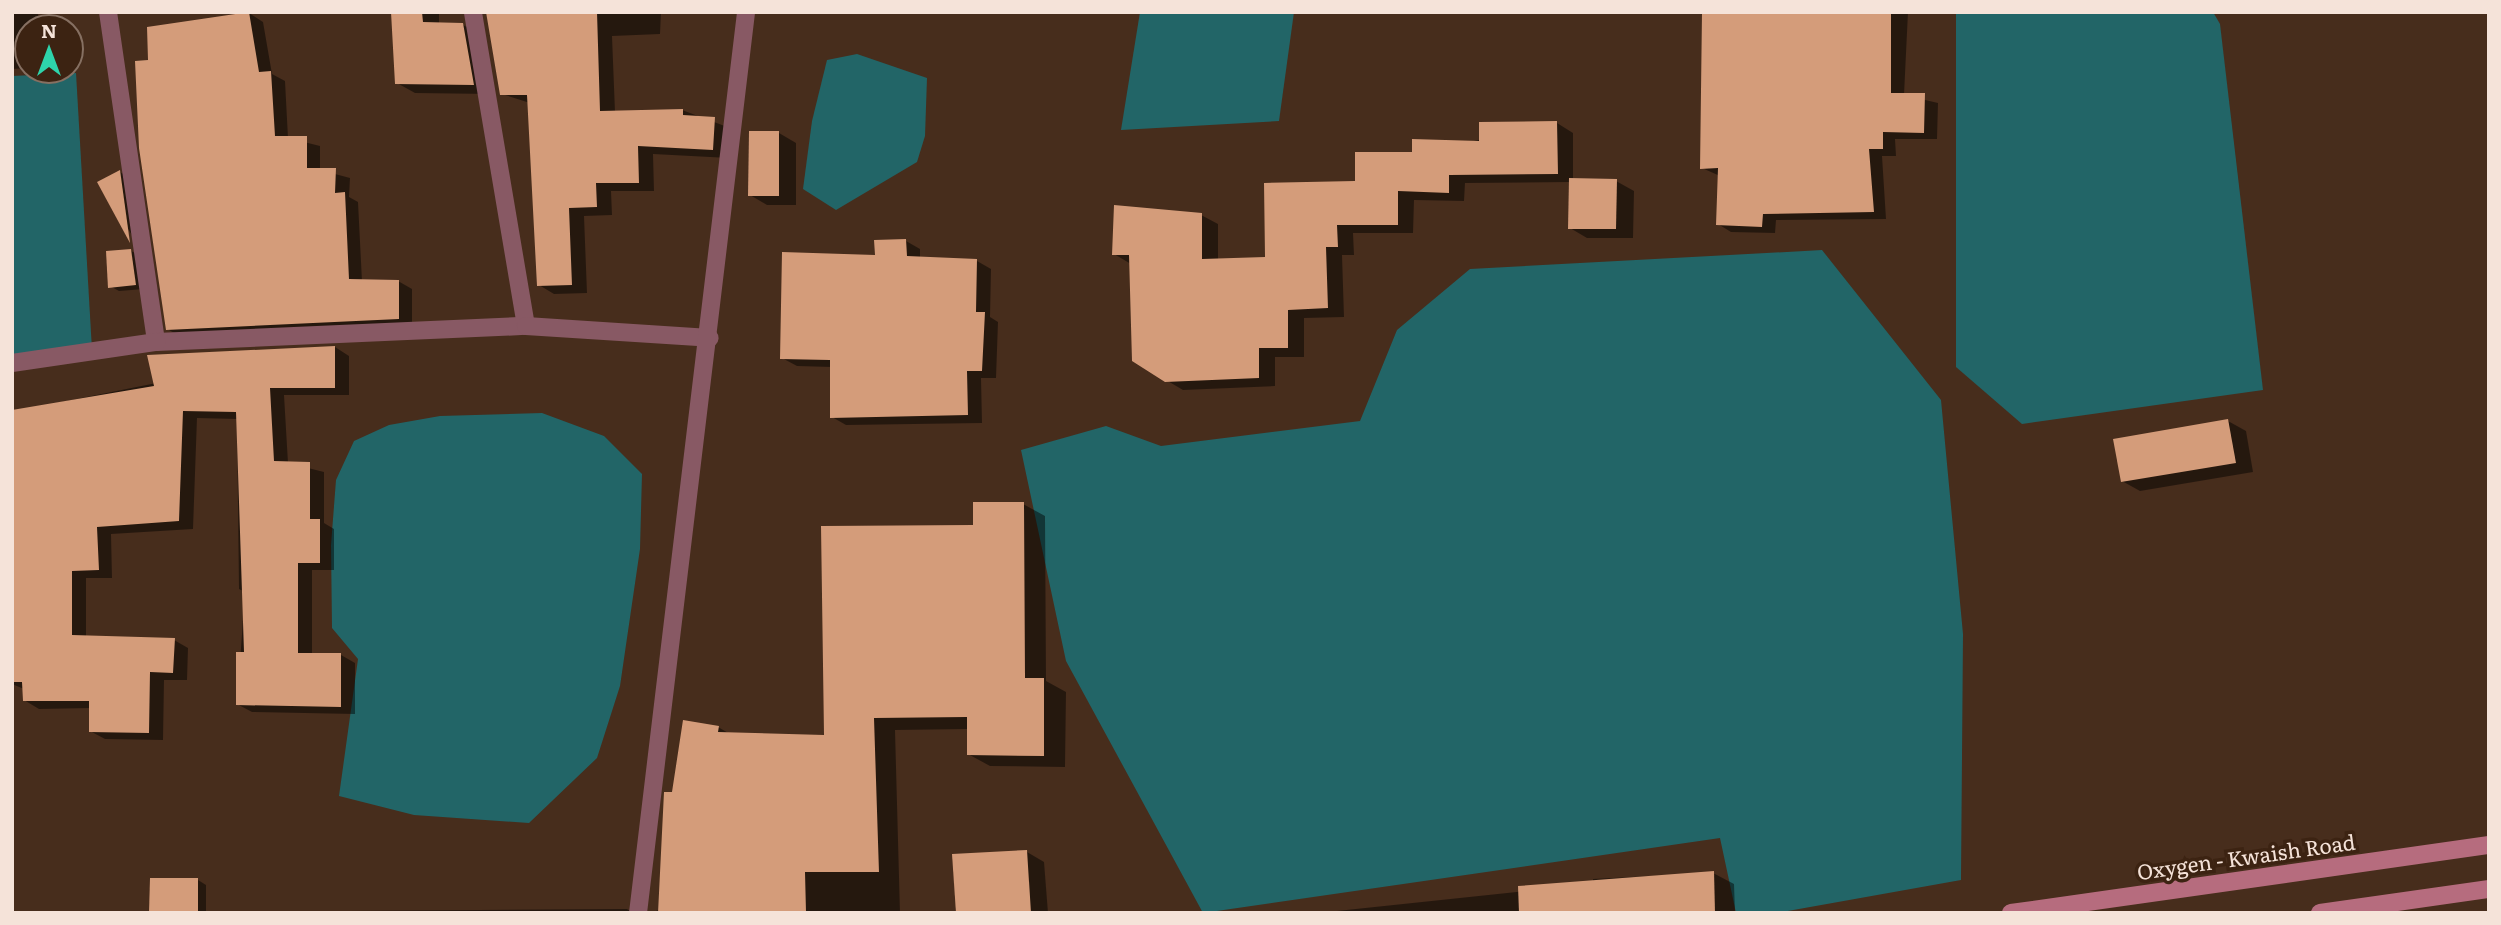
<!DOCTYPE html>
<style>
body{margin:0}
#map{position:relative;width:2501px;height:925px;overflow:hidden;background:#472d1c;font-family:Literata,serif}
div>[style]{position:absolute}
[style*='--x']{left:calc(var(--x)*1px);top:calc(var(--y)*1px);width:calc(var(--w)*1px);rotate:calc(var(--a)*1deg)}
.water>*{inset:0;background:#226567}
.shadow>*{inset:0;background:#0007}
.building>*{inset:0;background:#d49c7a}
.street>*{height:18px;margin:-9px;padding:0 9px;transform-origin:9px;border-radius:9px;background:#885964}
.secondary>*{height:18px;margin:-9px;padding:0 9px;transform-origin:9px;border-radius:9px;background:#b66c7e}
span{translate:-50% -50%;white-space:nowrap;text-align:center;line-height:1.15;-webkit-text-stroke:7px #3c2312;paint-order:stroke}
.street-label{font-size:21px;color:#f5e3d9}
.frame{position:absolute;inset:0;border:14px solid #f5e3d9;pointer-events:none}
.north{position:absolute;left:14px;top:14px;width:70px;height:70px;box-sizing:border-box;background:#3c2312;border:2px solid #867062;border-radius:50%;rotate:0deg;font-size:19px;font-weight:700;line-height:28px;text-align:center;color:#f5e3d9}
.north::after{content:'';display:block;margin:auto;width:24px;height:32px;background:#2ed4ab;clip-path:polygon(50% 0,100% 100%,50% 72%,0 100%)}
</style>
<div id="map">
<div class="water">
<i style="clip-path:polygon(1140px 12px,1294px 12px,1279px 121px,1121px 130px)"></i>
<i style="clip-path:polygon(1956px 12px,2213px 12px,2220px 24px,2263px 390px,2022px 424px,1956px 367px)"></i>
<i style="clip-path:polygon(857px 54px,927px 78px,925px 136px,917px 162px,836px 210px,803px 189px,812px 121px,827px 60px)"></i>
<i style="clip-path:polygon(76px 73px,92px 350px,12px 355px,12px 76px)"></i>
<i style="clip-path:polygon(1822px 250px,1941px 400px,1963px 634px,1961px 880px,1776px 913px,1736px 913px,1720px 838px,1203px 913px,1066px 661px,1021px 450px,1106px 426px,1161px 446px,1360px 421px,1397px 330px,1470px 269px)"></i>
<i style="clip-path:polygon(542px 413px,604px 436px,642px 474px,640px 549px,620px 686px,597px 758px,529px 823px,414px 815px,339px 796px,358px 659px,332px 628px,331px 545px,336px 480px,354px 441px,389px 425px,440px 416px)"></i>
</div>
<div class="shadow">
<i style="clip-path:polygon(12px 12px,38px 12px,39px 28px,28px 28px,28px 68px,12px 69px)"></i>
<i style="clip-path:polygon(393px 12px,439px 12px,439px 24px,463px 25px,481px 35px,491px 94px,415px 93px,397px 83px)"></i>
<i style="clip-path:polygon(487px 12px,661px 12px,660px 34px,612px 36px,615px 112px,682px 110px,730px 128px,729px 158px,653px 154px,654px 191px,611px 191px,612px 215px,584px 216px,587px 293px,554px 294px,539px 285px,530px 103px,502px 94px)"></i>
<i style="clip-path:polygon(1703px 12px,1908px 12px,1904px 95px,1938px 103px,1937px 139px,1895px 139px,1896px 156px,1882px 156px,1886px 219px,1776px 220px,1775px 233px,1731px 232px,1718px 224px,1720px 176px,1702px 168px)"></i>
<i style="clip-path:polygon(249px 13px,263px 22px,272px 74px,285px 81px,288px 138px,320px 146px,320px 170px,350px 178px,349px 197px,358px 202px,362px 281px,398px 281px,412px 289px,412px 326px,182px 337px,167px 329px,150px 62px)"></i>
<i style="clip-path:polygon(1557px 123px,1573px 133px,1573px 180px,1616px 181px,1634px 191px,1633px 238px,1587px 238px,1570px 228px,1570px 182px,1465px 183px,1464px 201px,1414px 200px,1413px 233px,1353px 233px,1354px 255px,1342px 255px,1344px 317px,1304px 318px,1304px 357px,1275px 357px,1275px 386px,1183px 390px,1166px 380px,1131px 264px,1114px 254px,1201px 215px,1218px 224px,1218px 261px,1267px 259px,1357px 183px,1414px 154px)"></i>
<i style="clip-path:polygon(779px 133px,796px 143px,796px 205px,767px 205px,750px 195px)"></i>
<i style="clip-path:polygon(120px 172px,128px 177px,138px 245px,100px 183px)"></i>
<i style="clip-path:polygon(906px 241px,920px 249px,920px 259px,977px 261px,991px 269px,990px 317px,998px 322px,996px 378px,981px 378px,982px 423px,846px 425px,832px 417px,832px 367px,797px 366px,782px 358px,877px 257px)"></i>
<i style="clip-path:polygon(131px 251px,139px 255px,144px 289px,119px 291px,110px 286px)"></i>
<i style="clip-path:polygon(335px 347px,349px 356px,349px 395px,284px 395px,288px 463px,324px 472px,324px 523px,334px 529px,334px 570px,312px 570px,312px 655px,341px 655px,355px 663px,355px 714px,252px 712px,237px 704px,245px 592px,239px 589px,237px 419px,197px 418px,193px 529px,111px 534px,112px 578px,86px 578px,86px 637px,174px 640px,188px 648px,187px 680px,164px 680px,163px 740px,105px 739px,90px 731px,91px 708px,39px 709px,24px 700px,24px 689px,12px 684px,12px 412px)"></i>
<i style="clip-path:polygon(2228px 421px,2246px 431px,2253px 472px,2140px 491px,2122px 481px)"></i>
<i style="clip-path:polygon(1023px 504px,1045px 516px,1046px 681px,1066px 692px,1065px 767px,990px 766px,968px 754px,968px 729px,895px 730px,900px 913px,650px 913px,659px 910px,673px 794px,718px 727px,730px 734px,825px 736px,975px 526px)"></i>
<i style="clip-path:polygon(1027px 852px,1044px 862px,1048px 913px,957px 913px)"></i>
<i style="clip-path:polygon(1713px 873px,1734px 884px,1735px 913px,1318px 913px,1593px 884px,1593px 879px)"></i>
<i style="clip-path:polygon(198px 880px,206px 885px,206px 913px,152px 913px)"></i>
<i style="clip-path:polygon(627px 909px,633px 913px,351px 913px,351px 911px)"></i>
</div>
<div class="building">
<i style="clip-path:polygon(249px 12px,259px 72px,271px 71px,275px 136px,307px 136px,307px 168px,336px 168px,335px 193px,345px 192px,349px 279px,399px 280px,399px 319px,166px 330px,139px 148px,135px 61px,148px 60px,147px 27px)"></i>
<i style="clip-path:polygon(391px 12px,422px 12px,423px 22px,463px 23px,474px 85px,395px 84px)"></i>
<i style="clip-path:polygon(486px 12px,597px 12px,600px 111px,683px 109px,683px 115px,715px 117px,713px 150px,638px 146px,639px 183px,596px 183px,597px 207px,569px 208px,572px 285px,537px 286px,527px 95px,500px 95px)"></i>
<i style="clip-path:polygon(1702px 12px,1891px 12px,1891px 93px,1925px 93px,1924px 133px,1883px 132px,1883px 149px,1869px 149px,1874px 212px,1763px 214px,1762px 227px,1716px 225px,1718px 168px,1700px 169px)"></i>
<i style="clip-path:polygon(1557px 121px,1558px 174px,1449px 175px,1449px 193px,1398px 191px,1398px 225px,1337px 225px,1338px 247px,1326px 247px,1328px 308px,1288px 310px,1288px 348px,1259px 348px,1259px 378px,1165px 382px,1132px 361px,1129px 255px,1112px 255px,1114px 205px,1202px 213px,1202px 259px,1265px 257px,1264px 183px,1355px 181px,1355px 152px,1412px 152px,1412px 139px,1479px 141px,1479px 122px)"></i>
<i style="clip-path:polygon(749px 131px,779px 131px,779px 196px,748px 196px)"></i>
<i style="clip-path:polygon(120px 170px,130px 243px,97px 182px)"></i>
<i style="clip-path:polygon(1569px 178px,1617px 179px,1616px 229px,1568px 229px)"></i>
<i style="clip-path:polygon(906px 239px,907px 256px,977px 259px,976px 312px,985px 312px,982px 371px,967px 371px,968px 415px,830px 418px,830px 360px,780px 359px,782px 252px,875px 255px,874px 240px)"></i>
<i style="clip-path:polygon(131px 249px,136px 285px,108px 288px,106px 251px)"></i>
<i style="clip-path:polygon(335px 346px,335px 388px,270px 388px,274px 461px,310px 462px,310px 519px,320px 519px,320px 563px,298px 563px,298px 653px,341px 653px,341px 707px,236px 705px,236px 652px,244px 652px,236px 412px,183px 411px,179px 521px,97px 527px,99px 570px,72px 571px,72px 635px,175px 638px,173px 673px,150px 672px,149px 733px,89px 732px,89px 701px,23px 701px,22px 682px,12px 682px,12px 410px,154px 386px,147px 355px)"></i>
<i style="clip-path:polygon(2228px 419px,2236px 463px,2121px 482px,2113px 439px)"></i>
<i style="clip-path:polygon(973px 502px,1024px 502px,1025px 678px,1044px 678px,1044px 756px,967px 755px,967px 717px,874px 718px,879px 872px,805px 872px,806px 912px,658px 913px,664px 792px,672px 792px,683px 720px,719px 726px,718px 732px,824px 735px,821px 526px,973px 525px)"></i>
<i style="clip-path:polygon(1027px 850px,1031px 913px,956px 913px,952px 854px)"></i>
<i style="clip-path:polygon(1714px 871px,1715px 913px,1519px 913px,1518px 886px)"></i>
<i style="clip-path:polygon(150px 878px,198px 878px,198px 913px,149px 913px)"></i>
</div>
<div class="street">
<i style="--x:108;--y:12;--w:333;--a:81.7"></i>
<i style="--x:156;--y:342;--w:370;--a:-2.5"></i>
<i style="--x:526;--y:326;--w:318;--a:-99.6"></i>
<i style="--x:526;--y:326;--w:184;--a:3.7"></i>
<i style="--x:12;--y:363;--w:146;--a:-8.3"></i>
<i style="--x:638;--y:913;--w:907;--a:-83.16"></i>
</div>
<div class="secondary">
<i style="--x:2011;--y:913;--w:483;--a:-8.1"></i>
<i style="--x:2320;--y:913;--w:171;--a:-8.1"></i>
</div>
<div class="street-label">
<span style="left:2246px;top:856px;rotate:-8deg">Oxygen - Kwaish Road</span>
</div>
<div class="frame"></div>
<div class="north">N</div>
</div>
